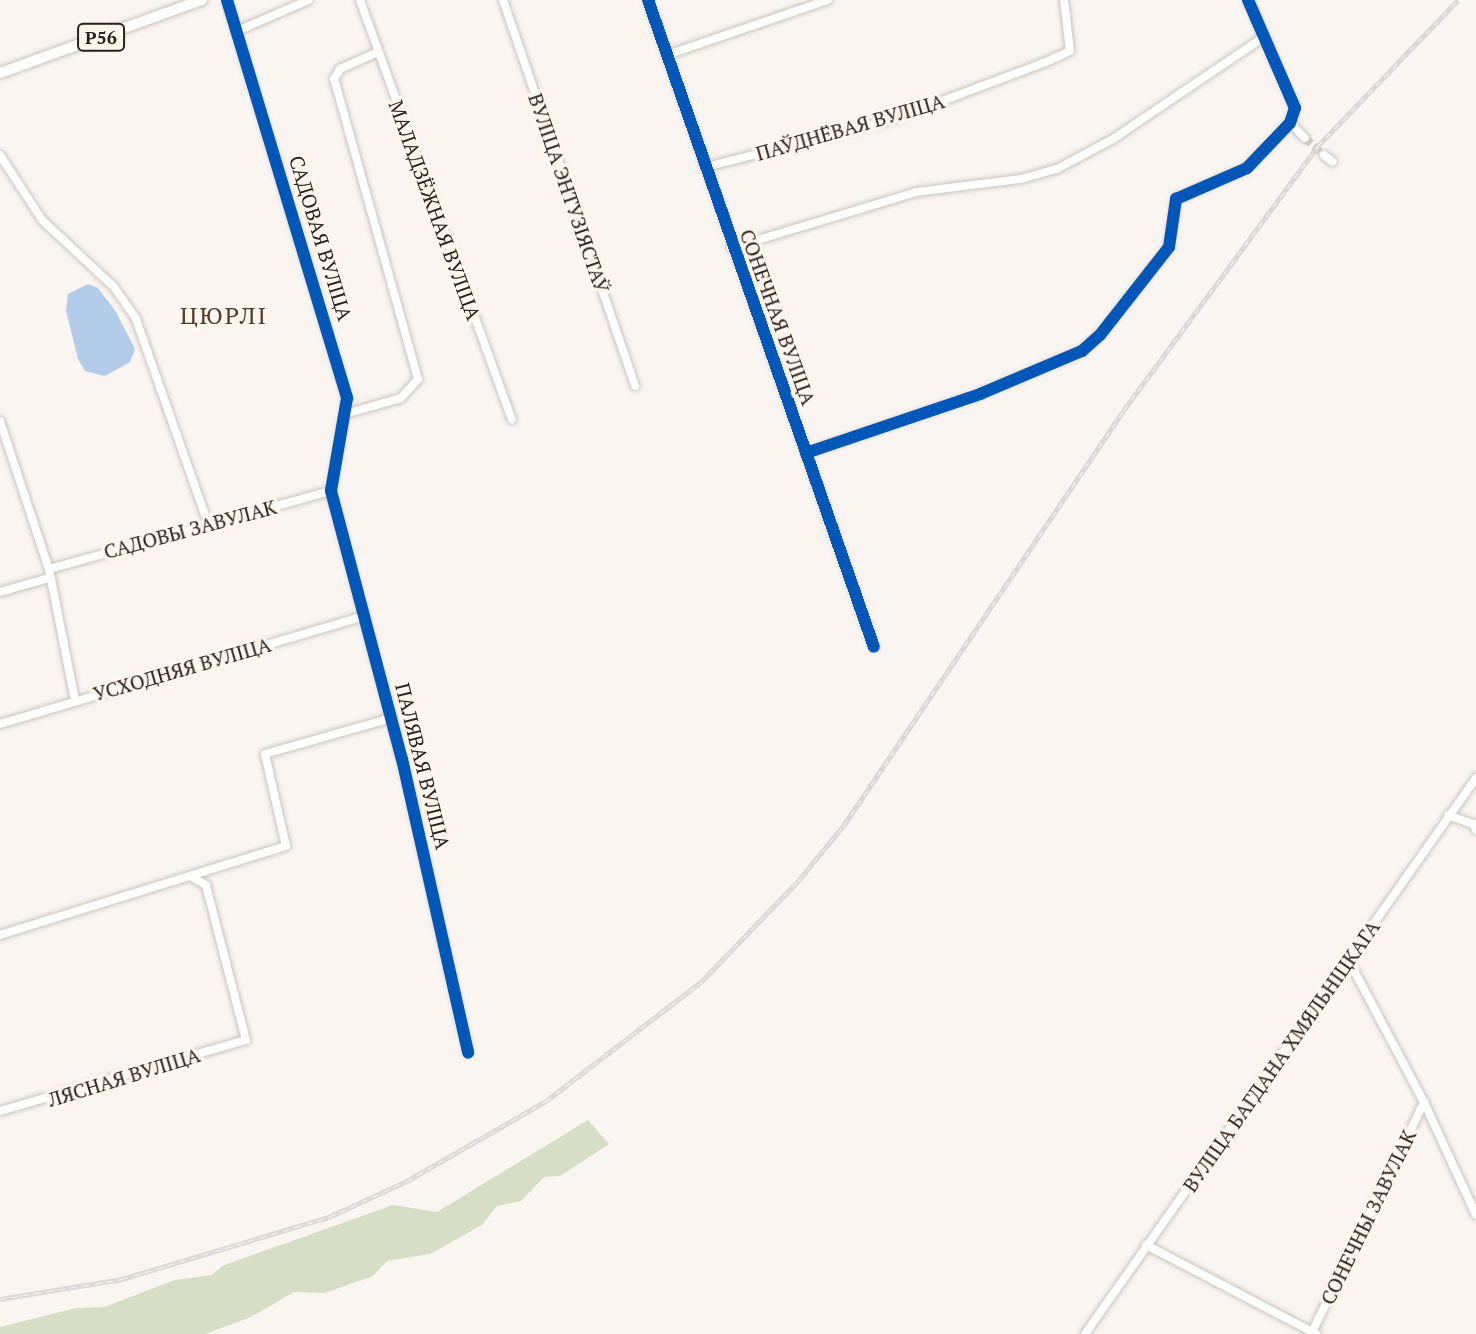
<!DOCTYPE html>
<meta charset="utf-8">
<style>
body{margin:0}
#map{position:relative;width:1476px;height:1334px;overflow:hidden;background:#faf5f1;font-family:"PT Serif",serif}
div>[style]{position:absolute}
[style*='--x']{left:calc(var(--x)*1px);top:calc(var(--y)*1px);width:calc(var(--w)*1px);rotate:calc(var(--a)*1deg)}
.green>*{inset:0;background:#d6dec5}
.water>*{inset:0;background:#b3cce9}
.minor-tunnel>*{height:8px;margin-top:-4px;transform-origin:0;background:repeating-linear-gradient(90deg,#d0cac6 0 8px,transparent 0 12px)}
.roads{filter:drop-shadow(0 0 2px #cbc5c0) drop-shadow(0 0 2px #cbc5c0)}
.minor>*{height:8px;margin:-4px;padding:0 4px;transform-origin:4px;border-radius:4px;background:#fefefd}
.major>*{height:10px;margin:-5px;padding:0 5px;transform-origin:5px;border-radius:5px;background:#fefefd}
.rail>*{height:5px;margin-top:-2.5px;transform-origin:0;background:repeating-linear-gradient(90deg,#fef5ed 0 6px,#dbd8d7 0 12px);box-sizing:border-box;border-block:2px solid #dbd8d7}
.cycleway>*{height:12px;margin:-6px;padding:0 6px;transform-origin:6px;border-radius:6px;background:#0057b8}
span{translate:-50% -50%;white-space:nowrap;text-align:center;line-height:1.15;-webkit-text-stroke:7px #fef5ed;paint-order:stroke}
.shield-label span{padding:2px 6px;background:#fef5ed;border:2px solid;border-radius:6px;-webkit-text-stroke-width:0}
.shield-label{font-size:18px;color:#282019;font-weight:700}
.street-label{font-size:20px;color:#282019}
.quarter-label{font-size:24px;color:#514030;letter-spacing:2px}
</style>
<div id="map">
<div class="green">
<i style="clip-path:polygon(588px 1120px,609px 1144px,560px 1176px,544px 1177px,521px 1201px,497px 1206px,482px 1225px,430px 1254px,387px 1261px,373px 1276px,325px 1293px,294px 1292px,251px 1317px,205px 1334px,0 1334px,0 1327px,76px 1308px,104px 1307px,175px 1280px,212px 1275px,222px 1266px,393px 1205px,437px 1212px)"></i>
</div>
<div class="water">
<i style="clip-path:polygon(88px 284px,98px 288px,116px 312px,135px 349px,130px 362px,105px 376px,85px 371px,78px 359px,66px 311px,68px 294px)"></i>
</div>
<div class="minor-tunnel">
<i style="--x:1305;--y:138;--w:25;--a:42"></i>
</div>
<div class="roads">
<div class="minor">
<i style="--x:227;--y:0;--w:416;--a:73.2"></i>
<i style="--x:347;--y:398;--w:94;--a:99.8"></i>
<i style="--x:331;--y:491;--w:277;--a:75.2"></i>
<i style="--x:402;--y:759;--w:301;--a:77.3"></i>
<i style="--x:360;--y:0;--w:446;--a:70.1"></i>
<i style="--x:503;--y:0;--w:408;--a:71.1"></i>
<i style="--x:648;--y:0;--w:685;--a:70.75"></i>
<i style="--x:237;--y:31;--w:78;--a:-23.3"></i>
<i style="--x:667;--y:55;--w:170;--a:-18.9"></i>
<i style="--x:1290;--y:123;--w:21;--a:45"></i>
<i style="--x:0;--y:155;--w:77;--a:57.1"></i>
<i style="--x:42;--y:220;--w:98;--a:42.9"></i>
<i style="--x:114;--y:287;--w:39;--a:55"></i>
<i style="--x:136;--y:319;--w:216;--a:70.6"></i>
<i style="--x:1324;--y:155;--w:11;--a:38"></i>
<i style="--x:706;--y:167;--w:197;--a:-14.4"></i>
<i style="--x:897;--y:118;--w:159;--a:-20.6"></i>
<i style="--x:1046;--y:62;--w:26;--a:-25"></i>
<i style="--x:1070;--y:51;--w:51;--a:-96.7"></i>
<i style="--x:731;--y:248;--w:193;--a:-16.8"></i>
<i style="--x:916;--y:192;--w:106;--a:-7.1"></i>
<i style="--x:1021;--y:179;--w:37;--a:-16"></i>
<i style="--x:1057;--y:169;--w:64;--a:-28.2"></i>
<i style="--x:1113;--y:139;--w:180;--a:-34.1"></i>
<i style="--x:345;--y:414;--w:58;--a:-15.9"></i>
<i style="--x:401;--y:398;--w:25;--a:-48"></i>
<i style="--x:418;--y:379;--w:312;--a:-105.6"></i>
<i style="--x:334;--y:79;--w:12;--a:-59"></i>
<i style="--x:340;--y:69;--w:42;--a:-24.1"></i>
<i style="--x:0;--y:421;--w:156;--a:71.7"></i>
<i style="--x:49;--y:569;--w:134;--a:78.8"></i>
<i style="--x:806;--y:453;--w:184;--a:-18.7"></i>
<i style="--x:980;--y:394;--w:111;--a:-22.9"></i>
<i style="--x:1082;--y:351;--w:24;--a:-42"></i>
<i style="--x:1100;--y:335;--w:112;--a:-51.9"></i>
<i style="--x:1169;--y:247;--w:49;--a:-81.7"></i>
<i style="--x:1176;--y:199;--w:77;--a:-23.6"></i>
<i style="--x:1247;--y:168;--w:62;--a:-46.3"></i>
<i style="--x:1290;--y:123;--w:16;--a:-72"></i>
<i style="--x:1295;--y:108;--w:118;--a:-113.5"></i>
<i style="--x:49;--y:569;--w:293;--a:-15.5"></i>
<i style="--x:0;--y:592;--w:51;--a:-15.9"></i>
<i style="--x:0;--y:724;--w:380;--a:-16.5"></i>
<i style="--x:1448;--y:815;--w:27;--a:20"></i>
<i style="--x:1473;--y:824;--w:7;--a:63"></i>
<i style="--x:0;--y:935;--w:300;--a:-17.3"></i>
<i style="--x:286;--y:846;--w:94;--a:-102.9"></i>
<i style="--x:265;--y:754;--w:131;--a:-15.9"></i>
<i style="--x:1350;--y:963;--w:157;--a:62"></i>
<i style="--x:1424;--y:1102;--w:124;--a:65.3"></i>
<i style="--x:0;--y:1111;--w:256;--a:-16.1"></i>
<i style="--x:246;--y:1040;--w:160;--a:-104.5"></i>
<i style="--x:206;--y:885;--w:16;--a:-150"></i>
<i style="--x:1146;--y:1245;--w:192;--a:27.6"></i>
<i style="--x:1312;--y:1332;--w:256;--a:-64"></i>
<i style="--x:1085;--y:1334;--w:680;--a:-54.88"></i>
</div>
<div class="major">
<i style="--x:0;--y:73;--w:215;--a:-19.9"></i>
</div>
</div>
<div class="rail">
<i style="--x:0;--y:1299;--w:124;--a:-9.3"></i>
<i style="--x:122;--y:1279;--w:216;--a:-16.7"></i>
<i style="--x:329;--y:1217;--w:86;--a:-24.8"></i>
<i style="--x:407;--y:1181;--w:160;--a:-29.9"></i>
<i style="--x:546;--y:1101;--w:195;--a:-37.5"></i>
<i style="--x:701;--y:982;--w:141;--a:-46.1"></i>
<i style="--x:799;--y:880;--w:71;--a:-50.7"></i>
<i style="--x:844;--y:825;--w:501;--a:-55.99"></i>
<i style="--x:1124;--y:410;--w:328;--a:-53.7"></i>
<i style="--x:1318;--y:146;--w:202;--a:-46.2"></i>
</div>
<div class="cycleway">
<i style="--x:227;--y:0;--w:416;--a:73.2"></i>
<i style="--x:347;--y:398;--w:94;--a:99.8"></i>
<i style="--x:331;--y:491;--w:277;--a:75.2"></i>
<i style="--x:402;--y:759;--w:301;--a:77.3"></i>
<i style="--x:648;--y:0;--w:685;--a:70.75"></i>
<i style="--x:806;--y:453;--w:184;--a:-18.7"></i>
<i style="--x:980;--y:394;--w:111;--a:-22.9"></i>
<i style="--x:1082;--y:351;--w:24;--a:-42"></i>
<i style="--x:1100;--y:335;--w:112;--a:-51.9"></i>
<i style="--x:1169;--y:247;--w:49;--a:-81.7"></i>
<i style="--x:1176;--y:199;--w:77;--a:-23.6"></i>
<i style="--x:1247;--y:168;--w:62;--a:-46.3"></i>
<i style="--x:1290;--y:123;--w:16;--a:-72"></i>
<i style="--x:1295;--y:108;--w:118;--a:-113.5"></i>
</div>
<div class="shield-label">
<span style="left:101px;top:37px">Р56</span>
</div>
<div class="street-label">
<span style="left:850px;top:127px;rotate:-16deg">ПАЎДНЁВАЯ ВУЛІЦА</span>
<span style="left:569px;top:193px;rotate:71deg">ВУЛІЦА ЭНТУЗІЯСТАЎ</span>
<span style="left:435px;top:210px;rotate:70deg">МАЛАДЗЁЖНАЯ ВУЛІЦА</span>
<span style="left:321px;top:238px;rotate:73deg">САДОВАЯ ВУЛІЦА</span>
<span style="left:778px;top:317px;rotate:70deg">СОНЕЧНАЯ ВУЛІЦА</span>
<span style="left:190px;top:529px;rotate:-15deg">САДОВЫ ЗАВУЛАК</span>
<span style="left:182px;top:669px;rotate:-16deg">УСХОДНЯЯ ВУЛІЦА</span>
<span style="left:423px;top:766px;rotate:76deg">ПАЛЯВАЯ ВУЛІЦА</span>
<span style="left:1281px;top:1056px;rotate:-55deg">ВУЛІЦА БАГДАНА ХМЯЛЬНІЦКАГА</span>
<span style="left:124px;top:1077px;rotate:-17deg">ЛЯСНАЯ ВУЛІЦА</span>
<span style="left:1368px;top:1217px;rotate:-64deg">СОНЕЧНЫ ЗАВУЛАК</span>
</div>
<div class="quarter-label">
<span style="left:224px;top:316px">ЦЮРЛІ</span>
</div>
</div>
